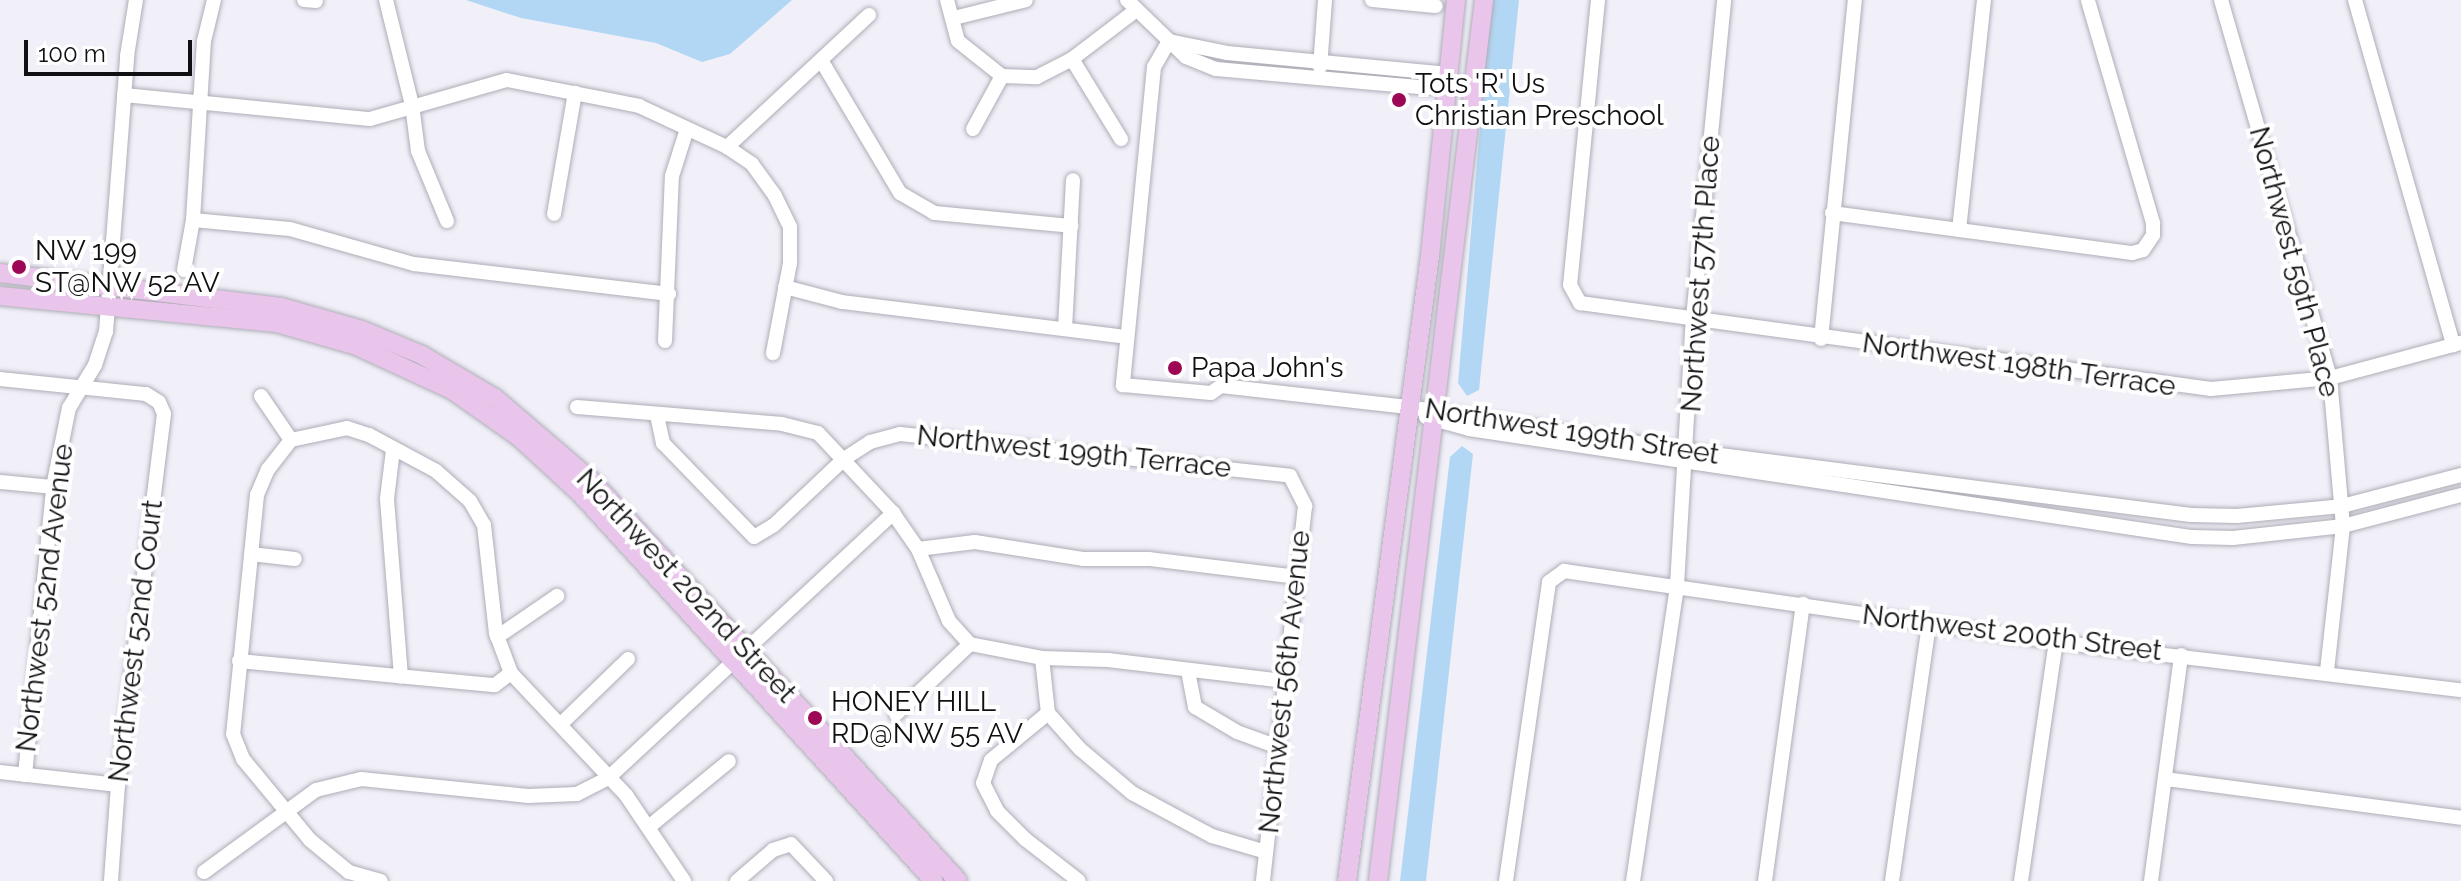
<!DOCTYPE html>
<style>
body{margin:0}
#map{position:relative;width:2461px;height:881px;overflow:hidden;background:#f1f0f9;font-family:Raleway,sans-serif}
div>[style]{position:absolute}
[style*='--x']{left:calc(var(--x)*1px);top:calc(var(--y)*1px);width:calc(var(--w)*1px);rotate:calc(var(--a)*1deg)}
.water>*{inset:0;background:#b2d7f4}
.roads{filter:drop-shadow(0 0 2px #aeadb6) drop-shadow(0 0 2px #aeadb6)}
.minor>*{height:14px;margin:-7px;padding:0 7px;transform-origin:7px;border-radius:7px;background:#fff}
.major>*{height:18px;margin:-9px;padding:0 9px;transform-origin:9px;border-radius:9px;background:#e9c5eb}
.dots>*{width:22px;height:22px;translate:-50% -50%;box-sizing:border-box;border:4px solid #fff;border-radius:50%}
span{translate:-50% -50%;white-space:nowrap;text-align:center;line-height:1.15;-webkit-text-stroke:8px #fff;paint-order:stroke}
.poi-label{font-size:28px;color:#100f12}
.left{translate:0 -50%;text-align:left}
.street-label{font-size:28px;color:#100f12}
.scale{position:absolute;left:24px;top:40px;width:168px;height:36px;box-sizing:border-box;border:4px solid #100f12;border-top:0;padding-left:10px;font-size:24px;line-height:28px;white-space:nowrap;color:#100f12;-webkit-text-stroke:6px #fff;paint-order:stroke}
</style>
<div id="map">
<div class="water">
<i style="clip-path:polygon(466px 0,792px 0,730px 54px,702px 62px,656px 43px,521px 18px)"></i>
<i style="clip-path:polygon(1491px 0,1519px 0,1479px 390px,1467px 396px,1458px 383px)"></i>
<i style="clip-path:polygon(1462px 446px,1473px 454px,1426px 881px,1400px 881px,1450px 457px)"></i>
</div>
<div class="roads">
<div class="minor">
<i style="--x:304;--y:0;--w:12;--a:5"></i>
<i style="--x:386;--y:0;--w:108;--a:76.1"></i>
<i style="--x:412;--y:105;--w:46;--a:82.6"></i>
<i style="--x:418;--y:151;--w:76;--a:67.5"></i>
<i style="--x:947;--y:0;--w:42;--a:75"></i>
<i style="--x:958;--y:41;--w:56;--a:38.5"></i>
<i style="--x:1002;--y:76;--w:35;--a:2"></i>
<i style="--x:1037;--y:77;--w:39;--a:-27"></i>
<i style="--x:1072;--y:59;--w:79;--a:-37.3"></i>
<i style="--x:1127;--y:0;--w:82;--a:44"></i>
<i style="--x:1186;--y:57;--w:32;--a:22"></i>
<i style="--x:1216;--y:69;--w:212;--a:5.1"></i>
<i style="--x:1427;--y:88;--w:22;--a:-13"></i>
<i style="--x:1448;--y:83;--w:27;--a:4"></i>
<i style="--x:1372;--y:0;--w:64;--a:5.4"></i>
<i style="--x:1598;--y:0;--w:286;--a:95.6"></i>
<i style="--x:1570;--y:285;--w:21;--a:61"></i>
<i style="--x:1580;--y:303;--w:637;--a:7.76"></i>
<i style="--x:2211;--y:389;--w:120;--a:-5.3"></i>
<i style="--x:2330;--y:378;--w:136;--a:-15"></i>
<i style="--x:2221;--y:0;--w:393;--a:73.9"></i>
<i style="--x:2330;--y:378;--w:149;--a:85"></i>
<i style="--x:2343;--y:526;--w:147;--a:96.3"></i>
<i style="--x:2355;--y:0;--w:359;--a:74.1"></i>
<i style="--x:954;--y:18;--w:74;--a:-14"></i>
<i style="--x:1169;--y:41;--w:30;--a:120"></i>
<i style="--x:1154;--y:67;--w:320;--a:95.6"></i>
<i style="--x:1123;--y:385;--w:88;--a:5.2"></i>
<i style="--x:1211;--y:393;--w:12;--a:-35"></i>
<i style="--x:1221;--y:386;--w:188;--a:6.4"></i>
<i style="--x:1408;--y:407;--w:284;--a:8.9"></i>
<i style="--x:1689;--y:451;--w:506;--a:7.27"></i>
<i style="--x:2191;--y:515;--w:46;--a:1.2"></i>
<i style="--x:2237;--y:516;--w:105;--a:-5.4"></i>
<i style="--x:2342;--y:506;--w:123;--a:-14.6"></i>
<i style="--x:1169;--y:41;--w:59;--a:11.7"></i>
<i style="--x:1227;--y:53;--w:212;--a:5.4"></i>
<i style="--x:1438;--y:73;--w:14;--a:45"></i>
<i style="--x:1072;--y:59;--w:94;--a:58.5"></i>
<i style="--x:821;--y:60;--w:155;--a:59.3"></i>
<i style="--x:900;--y:193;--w:39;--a:30"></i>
<i style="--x:934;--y:213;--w:138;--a:5.4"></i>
<i style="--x:1320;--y:67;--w:67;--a:-85.7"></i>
<i style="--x:124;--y:95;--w:247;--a:5.6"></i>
<i style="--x:370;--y:119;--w:142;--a:-15.9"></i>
<i style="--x:507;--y:80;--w:135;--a:11.1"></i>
<i style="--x:639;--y:106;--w:97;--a:25"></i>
<i style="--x:727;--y:147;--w:30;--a:34"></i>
<i style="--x:752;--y:164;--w:39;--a:54"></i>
<i style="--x:775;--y:196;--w:34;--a:64"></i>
<i style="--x:790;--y:227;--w:36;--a:90"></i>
<i style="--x:790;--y:263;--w:92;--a:100.7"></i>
<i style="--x:973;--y:129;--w:60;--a:-61.3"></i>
<i style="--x:727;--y:147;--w:194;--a:-42.9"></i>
<i style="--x:1832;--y:213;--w:303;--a:7.6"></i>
<i style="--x:2132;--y:253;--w:11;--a:-15"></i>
<i style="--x:2143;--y:250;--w:18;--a:-56"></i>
<i style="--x:2153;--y:235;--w:12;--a:-90"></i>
<i style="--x:2153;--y:223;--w:232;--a:-106.3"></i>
<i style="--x:554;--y:214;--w:123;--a:-80.2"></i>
<i style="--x:193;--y:220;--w:97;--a:5.3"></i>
<i style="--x:290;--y:229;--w:129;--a:15.8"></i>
<i style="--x:414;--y:264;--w:257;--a:6.7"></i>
<i style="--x:1959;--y:230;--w:231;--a:-83.8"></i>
<i style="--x:184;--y:270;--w:51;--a:-79.8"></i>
<i style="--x:193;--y:220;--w:179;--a:-86.5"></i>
<i style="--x:204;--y:41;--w:42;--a:-76.3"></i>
<i style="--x:785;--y:287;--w:59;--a:14.7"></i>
<i style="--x:842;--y:302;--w:279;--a:7"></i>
<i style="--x:1065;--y:328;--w:148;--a:-86.9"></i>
<i style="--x:1821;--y:339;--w:341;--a:-84.3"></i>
<i style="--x:665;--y:341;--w:165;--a:-87.6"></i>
<i style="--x:672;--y:176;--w:49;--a:-72.3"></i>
<i style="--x:0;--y:379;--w:147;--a:5.9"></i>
<i style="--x:146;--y:394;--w:15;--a:32"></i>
<i style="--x:159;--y:402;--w:13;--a:67"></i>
<i style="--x:164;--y:414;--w:374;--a:97.1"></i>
<i style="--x:118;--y:785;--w:96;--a:94.2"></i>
<i style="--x:261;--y:396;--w:53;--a:55.7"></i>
<i style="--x:577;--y:407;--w:206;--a:4.7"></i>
<i style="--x:782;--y:424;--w:37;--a:14"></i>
<i style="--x:818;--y:433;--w:110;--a:46.8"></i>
<i style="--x:893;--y:513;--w:44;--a:55.2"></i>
<i style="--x:918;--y:549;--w:78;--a:66.7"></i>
<i style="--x:949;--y:621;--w:31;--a:48"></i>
<i style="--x:970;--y:644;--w:73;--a:11"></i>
<i style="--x:1042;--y:658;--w:66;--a:1.7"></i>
<i style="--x:1108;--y:660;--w:178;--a:6.8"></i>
<i style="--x:657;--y:415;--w:29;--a:78"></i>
<i style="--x:663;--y:443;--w:131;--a:45.9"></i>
<i style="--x:754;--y:537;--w:23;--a:-31"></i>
<i style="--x:774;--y:525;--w:96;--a:-43.3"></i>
<i style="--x:844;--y:459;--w:31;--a:-33"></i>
<i style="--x:870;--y:442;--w:31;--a:-15"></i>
<i style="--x:900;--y:434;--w:392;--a:6.1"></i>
<i style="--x:1290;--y:476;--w:34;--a:63"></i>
<i style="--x:1305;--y:506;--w:377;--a:96.4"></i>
<i style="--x:1426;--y:417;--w:45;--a:15.6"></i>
<i style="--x:1469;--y:429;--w:731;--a:8.5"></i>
<i style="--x:2192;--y:537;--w:41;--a:1.4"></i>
<i style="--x:2233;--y:538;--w:111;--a:-6.2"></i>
<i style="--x:2343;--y:526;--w:122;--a:-14.7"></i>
<i style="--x:291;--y:440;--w:57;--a:-12.1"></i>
<i style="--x:347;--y:428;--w:23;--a:18"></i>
<i style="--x:369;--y:435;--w:76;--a:28.2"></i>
<i style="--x:436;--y:471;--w:45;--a:41.4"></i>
<i style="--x:470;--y:501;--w:28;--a:60"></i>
<i style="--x:484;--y:525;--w:109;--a:83.7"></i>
<i style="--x:496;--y:633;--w:43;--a:69.4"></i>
<i style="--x:511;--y:673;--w:168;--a:46.7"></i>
<i style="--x:626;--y:795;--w:104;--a:56"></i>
<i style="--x:291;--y:440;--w:37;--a:128"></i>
<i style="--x:268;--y:469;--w:28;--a:113"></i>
<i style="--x:257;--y:495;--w:240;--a:95.7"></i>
<i style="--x:233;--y:734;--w:27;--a:68"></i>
<i style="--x:243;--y:759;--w:105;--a:50.4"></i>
<i style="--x:310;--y:840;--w:50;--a:39.4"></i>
<i style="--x:349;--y:872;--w:33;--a:16"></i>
<i style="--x:393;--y:450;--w:49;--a:97"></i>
<i style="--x:387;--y:499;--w:178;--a:85.5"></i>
<i style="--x:0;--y:482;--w:53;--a:5.4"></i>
<i style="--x:918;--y:549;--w:57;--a:-7"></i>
<i style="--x:975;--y:542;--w:109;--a:8.9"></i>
<i style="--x:1083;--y:559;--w:66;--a:0"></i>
<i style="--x:1149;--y:559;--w:149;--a:6.9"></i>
<i style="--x:251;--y:554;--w:44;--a:6.5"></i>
<i style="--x:497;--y:637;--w:73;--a:-34.3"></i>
<i style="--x:1042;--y:658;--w:55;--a:83.8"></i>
<i style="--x:239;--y:661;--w:257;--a:5.4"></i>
<i style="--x:495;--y:685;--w:20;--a:-37"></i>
<i style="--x:1188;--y:671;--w:37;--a:79"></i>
<i style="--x:1195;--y:707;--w:49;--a:30.8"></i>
<i style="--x:1237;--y:732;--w:44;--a:20.1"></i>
<i style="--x:1048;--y:713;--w:48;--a:48.4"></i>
<i style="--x:1080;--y:749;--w:68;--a:40.2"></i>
<i style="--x:1132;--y:793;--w:91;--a:28.3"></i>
<i style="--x:1212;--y:836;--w:56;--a:16.5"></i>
<i style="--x:1048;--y:713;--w:74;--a:140.5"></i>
<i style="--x:991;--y:760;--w:24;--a:109"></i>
<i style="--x:983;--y:783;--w:31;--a:63"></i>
<i style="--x:997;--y:811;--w:40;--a:45"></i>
<i style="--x:1025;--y:839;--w:68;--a:37.9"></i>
<i style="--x:896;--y:714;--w:102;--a:-43.4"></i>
<i style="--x:562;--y:723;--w:92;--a:-44.1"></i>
<i style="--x:0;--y:772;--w:119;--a:6.3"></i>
<i style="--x:25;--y:775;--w:289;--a:-84.4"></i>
<i style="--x:53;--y:487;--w:81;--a:-78.6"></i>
<i style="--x:69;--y:408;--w:50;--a:-58.8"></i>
<i style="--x:95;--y:365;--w:35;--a:-72"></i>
<i style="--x:106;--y:332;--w:277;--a:-85.6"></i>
<i style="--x:127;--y:56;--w:57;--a:-80.9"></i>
<i style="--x:2166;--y:779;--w:298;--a:7.5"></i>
<i style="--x:650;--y:826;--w:102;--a:-39.4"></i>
<i style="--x:204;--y:872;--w:139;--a:-36.2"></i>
<i style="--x:316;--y:790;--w:46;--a:-13.7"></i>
<i style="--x:361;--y:779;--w:168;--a:5.8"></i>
<i style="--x:528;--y:796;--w:49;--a:-2.3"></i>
<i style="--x:577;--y:794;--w:34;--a:-27"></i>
<i style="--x:607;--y:779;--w:391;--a:-42.9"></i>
<i style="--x:737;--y:881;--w:48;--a:-40.7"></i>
<i style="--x:773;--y:850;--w:19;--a:-18"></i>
<i style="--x:791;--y:844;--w:51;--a:46.6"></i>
<i style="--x:1506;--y:881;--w:302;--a:-81.8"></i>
<i style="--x:1549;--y:582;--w:19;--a:-36"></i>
<i style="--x:1564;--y:571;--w:497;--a:8.2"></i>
<i style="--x:2056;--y:642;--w:408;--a:6.8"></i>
<i style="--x:1633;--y:881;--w:299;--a:-81.5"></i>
<i style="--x:1677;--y:585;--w:267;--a:-86.6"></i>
<i style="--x:1693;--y:318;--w:320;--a:-84.4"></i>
<i style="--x:1765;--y:881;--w:280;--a:-82.2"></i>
<i style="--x:1892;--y:881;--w:261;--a:-81.8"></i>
<i style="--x:2021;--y:881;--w:242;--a:-81.7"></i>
<i style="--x:2151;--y:881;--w:228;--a:-82.4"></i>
</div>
<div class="major">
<i style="--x:0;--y:273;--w:283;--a:6.9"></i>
<i style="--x:281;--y:307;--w:84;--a:15.9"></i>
<i style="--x:362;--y:330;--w:65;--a:22.6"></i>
<i style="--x:422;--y:355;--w:85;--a:30.5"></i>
<i style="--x:495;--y:398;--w:128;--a:40.6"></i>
<i style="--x:592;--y:481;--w:542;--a:47.54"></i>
<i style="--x:0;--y:296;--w:278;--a:5.6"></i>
<i style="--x:277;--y:323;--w:83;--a:16"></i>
<i style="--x:357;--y:346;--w:105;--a:24.9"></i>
<i style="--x:452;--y:390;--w:82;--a:35"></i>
<i style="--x:519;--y:437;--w:83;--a:42.6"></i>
<i style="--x:580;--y:493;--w:525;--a:47.62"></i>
<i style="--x:1347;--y:881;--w:630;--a:-82.44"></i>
<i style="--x:1430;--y:256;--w:257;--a:-84.2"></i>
<i style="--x:1378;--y:881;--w:887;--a:-83.14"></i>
</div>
</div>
<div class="dots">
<i style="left:1399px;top:100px;background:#9c0855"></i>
<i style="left:19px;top:267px;background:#9c0855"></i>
<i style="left:1175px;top:368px;background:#9c0855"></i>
<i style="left:815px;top:718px;background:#9c0855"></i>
</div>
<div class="poi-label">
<span class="left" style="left:1415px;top:100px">Tots 'R' Us<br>Christian Preschool</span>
<span class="left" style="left:35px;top:267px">NW 199<br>ST@NW 52 AV</span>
<span class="left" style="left:1191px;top:368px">Papa John's</span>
<span class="left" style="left:831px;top:718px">HONEY HILL<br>RD@NW 55 AV</span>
</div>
<div class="street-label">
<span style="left:2294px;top:262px;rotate:75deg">Northwest 59th Place</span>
<span style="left:1701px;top:274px;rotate:-86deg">Northwest 57th Place</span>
<span style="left:2019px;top:365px;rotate:8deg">Northwest 198th Terrace</span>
<span style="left:1572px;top:432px;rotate:9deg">Northwest 199th Street</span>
<span style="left:1074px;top:452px;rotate:6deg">Northwest 199th Terrace</span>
<span style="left:686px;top:586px;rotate:47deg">Northwest 202nd Street</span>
<span style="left:45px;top:598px;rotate:-83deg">Northwest 52nd Avenue</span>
<span style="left:2012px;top:633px;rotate:7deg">Northwest 200th Street</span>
<span style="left:136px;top:641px;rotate:-83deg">Northwest 52nd Court</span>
<span style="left:1285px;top:682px;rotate:-84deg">Northwest 56th Avenue</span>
</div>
<div class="scale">100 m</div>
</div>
